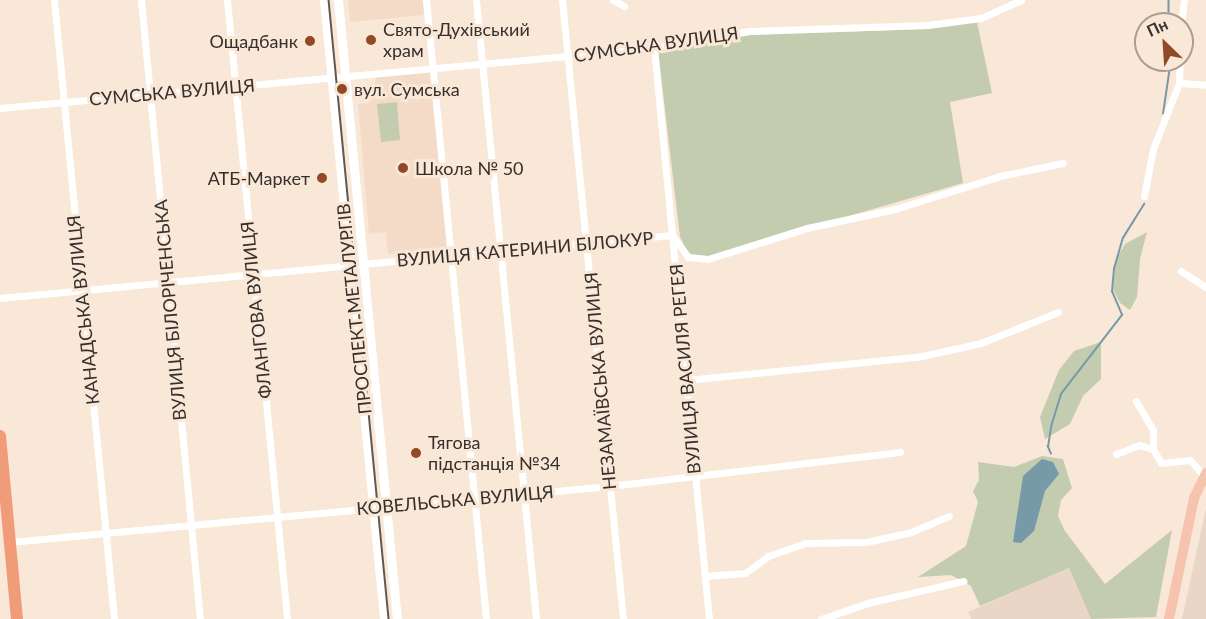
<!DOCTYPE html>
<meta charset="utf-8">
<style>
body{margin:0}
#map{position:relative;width:1206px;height:619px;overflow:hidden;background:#f9e7d8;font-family:Lato,sans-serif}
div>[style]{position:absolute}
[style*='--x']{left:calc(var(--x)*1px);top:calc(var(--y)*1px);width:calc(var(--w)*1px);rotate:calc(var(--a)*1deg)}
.built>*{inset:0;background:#f4dbc8}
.industrial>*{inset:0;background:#e9d6c6}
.green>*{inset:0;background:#c4ccaf}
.water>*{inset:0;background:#769aa7}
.stream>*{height:1.5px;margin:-0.75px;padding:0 0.75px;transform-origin:0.75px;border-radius:0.75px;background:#769aa7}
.street>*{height:7px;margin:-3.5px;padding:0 3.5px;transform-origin:3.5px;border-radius:3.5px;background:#fff}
.secondary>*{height:9px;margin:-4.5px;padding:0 4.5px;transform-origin:4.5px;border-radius:4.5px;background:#fff}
.primary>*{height:10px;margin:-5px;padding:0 5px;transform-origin:5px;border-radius:5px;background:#f6c4ae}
.highway>*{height:12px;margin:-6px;padding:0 6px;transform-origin:6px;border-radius:6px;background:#f09c78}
.tram>*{height:1.5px;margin:-0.75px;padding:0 0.75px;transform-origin:0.75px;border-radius:0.75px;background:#625851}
.dots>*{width:16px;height:16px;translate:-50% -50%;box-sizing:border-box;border:3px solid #f9e7d8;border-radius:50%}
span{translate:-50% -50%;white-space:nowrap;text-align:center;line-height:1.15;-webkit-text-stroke:6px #f9e7d8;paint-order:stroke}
.poi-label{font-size:18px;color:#362f2a}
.left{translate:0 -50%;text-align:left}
.right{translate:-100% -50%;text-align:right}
.street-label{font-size:18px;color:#362f2a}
.north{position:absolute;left:1134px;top:12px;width:60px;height:60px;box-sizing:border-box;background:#f9e7d8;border:2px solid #ab9d92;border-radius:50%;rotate:335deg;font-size:16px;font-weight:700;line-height:24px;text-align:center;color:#362f2a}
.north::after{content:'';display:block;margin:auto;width:21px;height:27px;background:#924a26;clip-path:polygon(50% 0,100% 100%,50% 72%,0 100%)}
</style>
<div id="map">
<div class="built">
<i style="clip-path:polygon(348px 0,423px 0,424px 15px,350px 22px)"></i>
<i style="clip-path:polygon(433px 71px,448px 248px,388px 254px,386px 232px,369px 234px,358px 104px,370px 102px,376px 77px)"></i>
</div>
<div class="industrial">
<i style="clip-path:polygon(1206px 508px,1206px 619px,1182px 619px)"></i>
<i style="clip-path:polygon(1069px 568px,1091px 619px,971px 619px,968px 612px)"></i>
</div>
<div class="green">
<i style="clip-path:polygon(977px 22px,992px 93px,950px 102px,963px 183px,703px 258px,688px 253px,680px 237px,658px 50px,724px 36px,925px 29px)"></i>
<i style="clip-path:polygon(397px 102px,400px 140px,381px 142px,377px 104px)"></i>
<i style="clip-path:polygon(1147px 232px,1140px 259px,1137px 297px,1130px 310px,1120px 303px,1113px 289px,1116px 259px,1125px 244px)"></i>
<i style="clip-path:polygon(1101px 342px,1101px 379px,1083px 396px,1070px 424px,1045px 439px,1040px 417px,1059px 370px,1074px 351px)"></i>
<i style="clip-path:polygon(1042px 456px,1063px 459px,1072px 488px,1061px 500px,1058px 516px,1065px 531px,1105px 584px,1172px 530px,1156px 617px,1091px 619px,1069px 568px,980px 606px,971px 586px,951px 575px,918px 577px,966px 546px,978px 502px,973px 491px,979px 480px,978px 462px,1014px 467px)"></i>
</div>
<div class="water">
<i style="clip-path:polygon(1042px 459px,1053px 462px,1059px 474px,1045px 491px,1034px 531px,1021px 543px,1013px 542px,1023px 476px)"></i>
</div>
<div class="stream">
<i style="--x:1169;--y:0;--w:24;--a:90"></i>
<i style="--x:1163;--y:114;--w:55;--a:-81.6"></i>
<i style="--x:1051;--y:454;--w:8;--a:-113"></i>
<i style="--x:1048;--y:447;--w:20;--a:-81"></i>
<i style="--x:1051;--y:427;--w:34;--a:-73"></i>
<i style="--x:1061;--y:394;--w:100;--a:-52.3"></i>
<i style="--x:1122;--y:315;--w:25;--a:-113"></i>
<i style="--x:1112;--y:292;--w:23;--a:-85"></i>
<i style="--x:1114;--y:269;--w:32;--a:-74"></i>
<i style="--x:1123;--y:238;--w:40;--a:-58"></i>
</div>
<div class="street">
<i style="--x:54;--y:0;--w:622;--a:84.46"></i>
<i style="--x:141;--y:0;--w:622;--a:84.56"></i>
<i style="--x:227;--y:0;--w:622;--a:84.46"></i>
<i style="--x:426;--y:0;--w:622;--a:84.46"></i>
<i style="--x:476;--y:0;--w:622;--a:84.46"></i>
<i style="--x:562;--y:0;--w:622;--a:84.37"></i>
<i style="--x:613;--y:0;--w:13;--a:29"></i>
<i style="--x:1181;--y:24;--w:24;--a:-83"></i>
<i style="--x:654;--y:48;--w:574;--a:84.5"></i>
<i style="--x:1179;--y:83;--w:27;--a:4"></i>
<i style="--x:0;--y:108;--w:657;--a:-5.24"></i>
<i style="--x:654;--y:48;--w:97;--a:-10.1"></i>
<i style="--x:749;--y:31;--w:179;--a:-1.9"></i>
<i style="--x:928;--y:25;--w:53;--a:-7.5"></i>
<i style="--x:981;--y:18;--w:44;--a:-24.2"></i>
<i style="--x:1144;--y:196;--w:48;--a:-79.2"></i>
<i style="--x:1153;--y:149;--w:71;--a:-68.5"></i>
<i style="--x:1179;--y:83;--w:23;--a:-88"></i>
<i style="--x:1181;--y:271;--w:30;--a:33"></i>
<i style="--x:0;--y:298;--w:675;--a:-5.36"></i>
<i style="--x:672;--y:235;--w:27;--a:54"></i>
<i style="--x:688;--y:257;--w:20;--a:6"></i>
<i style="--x:708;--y:259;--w:104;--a:-17.4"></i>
<i style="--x:807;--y:228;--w:90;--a:-12.2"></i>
<i style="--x:895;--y:209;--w:110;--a:-17.4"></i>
<i style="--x:1000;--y:176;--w:64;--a:-11.7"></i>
<i style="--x:687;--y:380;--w:236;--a:-5.8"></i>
<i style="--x:922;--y:356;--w:60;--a:-12.4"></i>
<i style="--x:981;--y:343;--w:83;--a:-21.9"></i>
<i style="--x:1136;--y:401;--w:34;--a:60"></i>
<i style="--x:1153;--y:430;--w:19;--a:90"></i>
<i style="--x:1116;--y:454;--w:25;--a:-21"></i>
<i style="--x:1139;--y:445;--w:15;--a:16"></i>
<i style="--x:1153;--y:449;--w:16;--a:60"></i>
<i style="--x:1161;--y:463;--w:29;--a:-6"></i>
<i style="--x:1190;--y:460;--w:21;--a:49"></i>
<i style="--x:10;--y:542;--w:603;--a:-5.33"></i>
<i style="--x:610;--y:486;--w:292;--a:-6.7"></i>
<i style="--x:705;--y:576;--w:40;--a:-4.3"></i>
<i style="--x:745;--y:573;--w:29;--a:-36"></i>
<i style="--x:768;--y:556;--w:39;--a:-19"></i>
<i style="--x:805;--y:543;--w:61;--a:-0.9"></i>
<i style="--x:866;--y:542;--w:46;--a:-12.5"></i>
<i style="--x:911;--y:532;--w:41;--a:-22.8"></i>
<i style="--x:821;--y:619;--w:50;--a:-18.8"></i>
<i style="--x:868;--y:603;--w:98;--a:-13"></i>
</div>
<div class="secondary">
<i style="--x:324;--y:0;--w:622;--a:84.46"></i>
<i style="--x:338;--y:0;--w:622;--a:84.56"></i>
</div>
<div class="primary">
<i style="--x:1169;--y:619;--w:124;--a:-78.3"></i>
<i style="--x:1194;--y:498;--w:28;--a:-64"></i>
</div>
<div class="highway">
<i style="--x:0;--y:436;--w:184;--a:84.7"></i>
</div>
<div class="tram">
<i style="--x:329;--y:0;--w:622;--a:84.46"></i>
</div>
<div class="dots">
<i style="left:371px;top:40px;background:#924a26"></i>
<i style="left:310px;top:41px;background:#924a26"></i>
<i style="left:342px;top:89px;background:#924a26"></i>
<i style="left:403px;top:168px;background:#924a26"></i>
<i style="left:322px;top:178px;background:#924a26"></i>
<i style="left:416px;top:453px;background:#924a26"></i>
</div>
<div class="poi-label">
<span class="left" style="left:383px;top:40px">Свято-Духівський<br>храм</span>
<span class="right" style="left:298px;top:41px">Ощадбанк</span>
<span class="left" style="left:354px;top:89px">вул. Сумська</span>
<span class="left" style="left:415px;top:168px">Школа № 50</span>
<span class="right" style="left:310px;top:178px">АТБ-Маркет</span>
<span class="left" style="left:428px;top:453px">Тягова<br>пiдстанцiя №34</span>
</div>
<div class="street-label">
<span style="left:656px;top:44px;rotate:-8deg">СУМСЬКА ВУЛИЦЯ</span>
<span style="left:172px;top:92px;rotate:-5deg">СУМСЬКА ВУЛИЦЯ</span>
<span style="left:525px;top:249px;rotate:-5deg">ВУЛИЦЯ КАТЕРИНИ БІЛОКУР</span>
<span style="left:354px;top:309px;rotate:-96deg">ПРОСПЕКТ МЕТАЛУРГІВ</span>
<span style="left:83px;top:310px;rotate:-96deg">КАНАДСЬКА ВУЛИЦЯ</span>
<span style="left:170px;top:310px;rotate:-95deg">ВУЛИЦЯ БІЛОРІЧЕНСЬКА</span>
<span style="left:256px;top:310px;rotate:-96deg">ФЛАНГОВА ВУЛИЦЯ</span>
<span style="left:685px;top:369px;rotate:-95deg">ВУЛИЦЯ ВАСИЛЯ РЕГЕЯ</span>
<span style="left:600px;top:381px;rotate:-95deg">НЕЗАМАЇВСЬКА ВУЛИЦЯ</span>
<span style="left:455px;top:500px;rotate:-5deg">КОВЕЛЬСЬКА ВУЛИЦЯ</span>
</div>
<div class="north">Пн</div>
</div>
